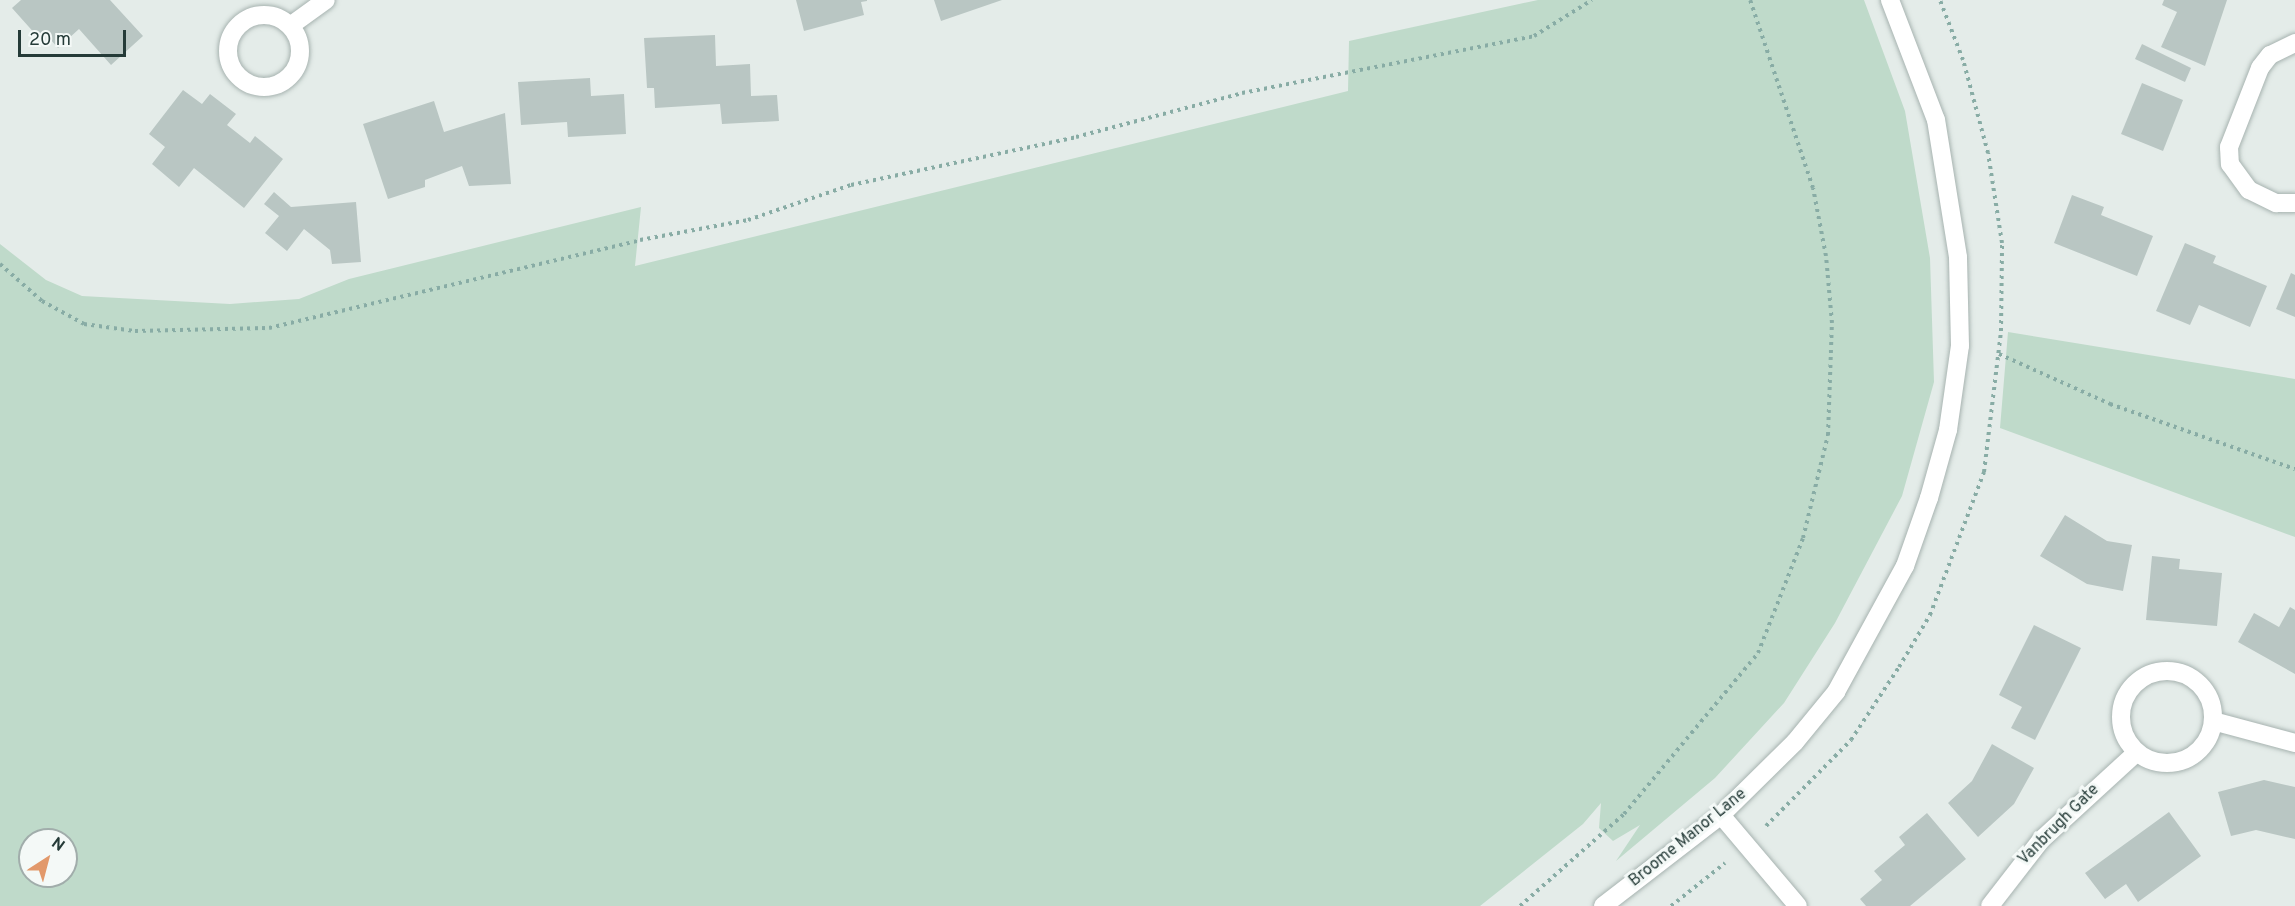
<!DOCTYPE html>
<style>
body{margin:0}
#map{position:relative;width:2295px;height:906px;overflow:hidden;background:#e4ece9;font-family:Overpass,sans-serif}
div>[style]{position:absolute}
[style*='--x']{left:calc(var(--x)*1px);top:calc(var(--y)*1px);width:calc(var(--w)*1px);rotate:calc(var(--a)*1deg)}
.green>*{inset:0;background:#bfdaca}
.building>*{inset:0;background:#b9c6c3}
.path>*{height:4px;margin-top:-2px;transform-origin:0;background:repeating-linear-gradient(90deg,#88aca5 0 3px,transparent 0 7.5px)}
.roads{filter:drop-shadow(0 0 2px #a7b3b0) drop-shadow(0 0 2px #a7b3b0)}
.minor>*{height:18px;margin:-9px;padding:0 9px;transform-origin:9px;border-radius:9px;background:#fff}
.minor>.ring{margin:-9px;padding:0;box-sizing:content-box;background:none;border:18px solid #fff;border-radius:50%}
span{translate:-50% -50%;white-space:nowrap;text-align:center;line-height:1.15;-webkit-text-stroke:6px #f4f9f7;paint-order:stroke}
.street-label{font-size:16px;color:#253b38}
.north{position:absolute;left:18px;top:828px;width:60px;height:60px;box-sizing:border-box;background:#f4f9f7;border:2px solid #a1adab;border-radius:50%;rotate:36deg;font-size:16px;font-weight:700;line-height:24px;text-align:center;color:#253b38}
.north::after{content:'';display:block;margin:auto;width:21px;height:27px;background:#e2996b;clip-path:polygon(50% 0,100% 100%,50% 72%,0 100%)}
.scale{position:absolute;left:18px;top:30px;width:108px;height:27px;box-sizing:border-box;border:3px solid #253b38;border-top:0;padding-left:8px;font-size:18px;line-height:21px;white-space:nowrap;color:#253b38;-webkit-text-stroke:4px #f4f9f7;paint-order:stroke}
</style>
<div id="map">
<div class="green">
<i style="clip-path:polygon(evenodd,1538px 0,1864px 0,1905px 111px,1930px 258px,1934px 382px,1902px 496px,1835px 623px,1784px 703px,1715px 778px,1616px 861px,1640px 825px,1613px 841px,1599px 828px,1601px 803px,1583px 824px,1480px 906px,0 906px,0 244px,46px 280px,82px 296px,230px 304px,299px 299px,349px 279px,641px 207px,635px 266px,1348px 91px,1349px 41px,1538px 0,30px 840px,66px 840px,66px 876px,30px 876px,30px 840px)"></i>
<i style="clip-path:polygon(2008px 332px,2295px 379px,2295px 537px,2000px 428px)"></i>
</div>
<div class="building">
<i style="clip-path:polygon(21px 0,110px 0,143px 36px,111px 65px,79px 29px,58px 48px,43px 31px,37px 36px,12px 8px)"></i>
<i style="clip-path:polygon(796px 0,867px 0,867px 1px,861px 2px,864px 15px,804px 31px)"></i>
<i style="clip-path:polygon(934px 0,1002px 0,941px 21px)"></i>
<i style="clip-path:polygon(2164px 0,2227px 0,2205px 66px,2161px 47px,2177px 12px,2162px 5px)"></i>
<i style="clip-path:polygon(715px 35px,716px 66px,750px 64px,751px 96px,777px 95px,779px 121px,722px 124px,720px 104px,655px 108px,654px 88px,647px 88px,644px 38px)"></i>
<i style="clip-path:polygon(2142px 44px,2191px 68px,2185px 82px,2135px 59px)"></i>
<i style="clip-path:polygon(590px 78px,591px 96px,624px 94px,626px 134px,568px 137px,567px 122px,521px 125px,518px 82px)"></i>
<i style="clip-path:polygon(2142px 83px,2183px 100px,2163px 151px,2121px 134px)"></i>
<i style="clip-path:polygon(183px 90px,202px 104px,210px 94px,236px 114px,227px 125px,250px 143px,255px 136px,283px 159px,244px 208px,194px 168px,179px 187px,152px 164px,165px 147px,149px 134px)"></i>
<i style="clip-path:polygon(434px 101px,444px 132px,505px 113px,511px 184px,469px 186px,462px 166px,425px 180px,425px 187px,388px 199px,363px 124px)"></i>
<i style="clip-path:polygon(274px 192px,291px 207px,356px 202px,361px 262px,332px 264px,330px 250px,304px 229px,287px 251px,265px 233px,279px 216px,264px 204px)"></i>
<i style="clip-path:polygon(2072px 195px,2104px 207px,2101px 215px,2153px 236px,2137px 276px,2054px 243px)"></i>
<i style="clip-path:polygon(2185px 243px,2216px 256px,2213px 263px,2267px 286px,2250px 327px,2199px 305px,2190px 325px,2156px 311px)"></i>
<i style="clip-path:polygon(2291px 273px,2295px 275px,2295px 317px,2276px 309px)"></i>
<i style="clip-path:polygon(2065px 515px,2107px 541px,2132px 545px,2123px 591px,2087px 584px,2040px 556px)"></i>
<i style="clip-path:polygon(2152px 556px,2180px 559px,2179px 569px,2222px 573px,2217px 626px,2146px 620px)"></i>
<i style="clip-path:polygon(2290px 607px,2295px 610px,2295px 674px,2238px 642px,2254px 613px,2279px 627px)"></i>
<i style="clip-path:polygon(2034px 625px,2081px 648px,2035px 740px,2011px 728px,2022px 707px,1999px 695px)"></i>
<i style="clip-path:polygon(1992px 744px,2034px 768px,2014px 804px,1978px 837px,1948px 803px,1972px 781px)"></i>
<i style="clip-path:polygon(2264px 780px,2295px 787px,2295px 839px,2256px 830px,2231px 836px,2218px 792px)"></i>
<i style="clip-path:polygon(2169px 812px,2201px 856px,2138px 902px,2126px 884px,2105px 899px,2085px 873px)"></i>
<i style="clip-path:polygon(1927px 813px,1966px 859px,1910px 906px,1866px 906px,1860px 899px,1882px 880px,1874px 871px,1905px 845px,1899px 837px)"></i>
</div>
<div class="path">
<i style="--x:0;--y:264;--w:56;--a:41.4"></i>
<i style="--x:42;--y:301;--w:48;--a:28.7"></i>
<i style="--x:84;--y:324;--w:51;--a:7.8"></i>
<i style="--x:135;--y:331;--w:134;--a:-1.3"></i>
<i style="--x:269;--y:328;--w:381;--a:-13.3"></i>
<i style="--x:640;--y:240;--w:110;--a:-10.5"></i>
<i style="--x:748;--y:220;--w:109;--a:-18.8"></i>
<i style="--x:851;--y:185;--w:230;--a:-12"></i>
<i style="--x:1076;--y:137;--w:172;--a:-14.8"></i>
<i style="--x:1242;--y:93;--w:298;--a:-11"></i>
<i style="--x:1534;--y:36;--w:68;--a:-31.8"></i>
<i style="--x:1999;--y:354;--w:122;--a:24.2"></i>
<i style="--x:2110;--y:404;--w:196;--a:19.4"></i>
<i style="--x:1766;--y:826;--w:121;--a:-45.3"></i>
<i style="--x:1851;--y:740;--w:87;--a:-56.7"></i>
<i style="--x:1899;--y:667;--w:61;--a:-59.2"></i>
<i style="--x:1930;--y:615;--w:153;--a:-69.3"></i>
<i style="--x:1984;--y:472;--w:142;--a:-83.1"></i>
<i style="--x:2001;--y:331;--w:88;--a:-89.3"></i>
<i style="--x:2002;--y:243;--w:91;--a:-98.8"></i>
<i style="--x:1988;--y:153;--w:96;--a:-105"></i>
<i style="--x:1963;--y:60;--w:64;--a:-111"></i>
<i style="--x:1520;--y:906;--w:139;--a:-41.5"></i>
<i style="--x:1624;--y:814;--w:209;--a:-50.2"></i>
<i style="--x:1758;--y:653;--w:123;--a:-68.6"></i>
<i style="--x:1803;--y:538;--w:106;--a:-76.4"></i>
<i style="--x:1828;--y:435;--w:112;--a:-88"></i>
<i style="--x:1832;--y:323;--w:67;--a:-95.1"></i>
<i style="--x:1826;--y:256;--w:69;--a:-100.8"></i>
<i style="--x:1813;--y:188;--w:198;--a:-108.5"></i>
<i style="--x:1671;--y:906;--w:69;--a:-38.5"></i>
</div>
<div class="roads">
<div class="minor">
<i class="ring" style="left:228px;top:15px;width:54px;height:54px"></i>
<i style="--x:290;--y:26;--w:44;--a:-35.8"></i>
<i style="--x:2295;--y:43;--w:28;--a:154"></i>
<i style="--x:2270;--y:55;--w:16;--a:128"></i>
<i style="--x:2260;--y:68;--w:85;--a:111.4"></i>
<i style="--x:2229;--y:147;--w:17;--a:87"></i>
<i style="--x:2230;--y:164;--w:32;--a:54"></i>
<i style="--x:2249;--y:190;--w:30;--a:26"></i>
<i style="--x:2276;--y:203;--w:19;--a:0"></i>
<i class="ring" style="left:2121px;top:671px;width:74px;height:74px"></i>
<i style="--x:2213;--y:721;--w:85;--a:15"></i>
<i style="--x:1721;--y:815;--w:119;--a:49.8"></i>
<i style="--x:1603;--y:906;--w:149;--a:-37.6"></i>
<i style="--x:1721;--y:815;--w:104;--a:-44.6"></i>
<i style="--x:1795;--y:742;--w:65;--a:-50.6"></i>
<i style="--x:1836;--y:692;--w:144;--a:-61.3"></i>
<i style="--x:1905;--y:566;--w:72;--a:-70.6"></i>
<i style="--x:1929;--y:498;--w:71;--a:-74.4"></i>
<i style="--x:1948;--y:430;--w:85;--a:-81.9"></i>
<i style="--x:1960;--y:346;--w:89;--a:-91.3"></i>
<i style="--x:1958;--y:257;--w:139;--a:-99.1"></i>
<i style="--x:1936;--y:120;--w:129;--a:-111"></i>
<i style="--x:1990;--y:906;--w:83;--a:-52.3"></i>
<i style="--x:2041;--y:840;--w:130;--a:-42.5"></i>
</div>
</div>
<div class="street-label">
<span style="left:2059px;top:825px;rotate:-45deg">Vanbrugh Gate</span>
<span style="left:1688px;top:838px;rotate:-39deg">Broome Manor Lane</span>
</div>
<div class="north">N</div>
<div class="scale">20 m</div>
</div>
